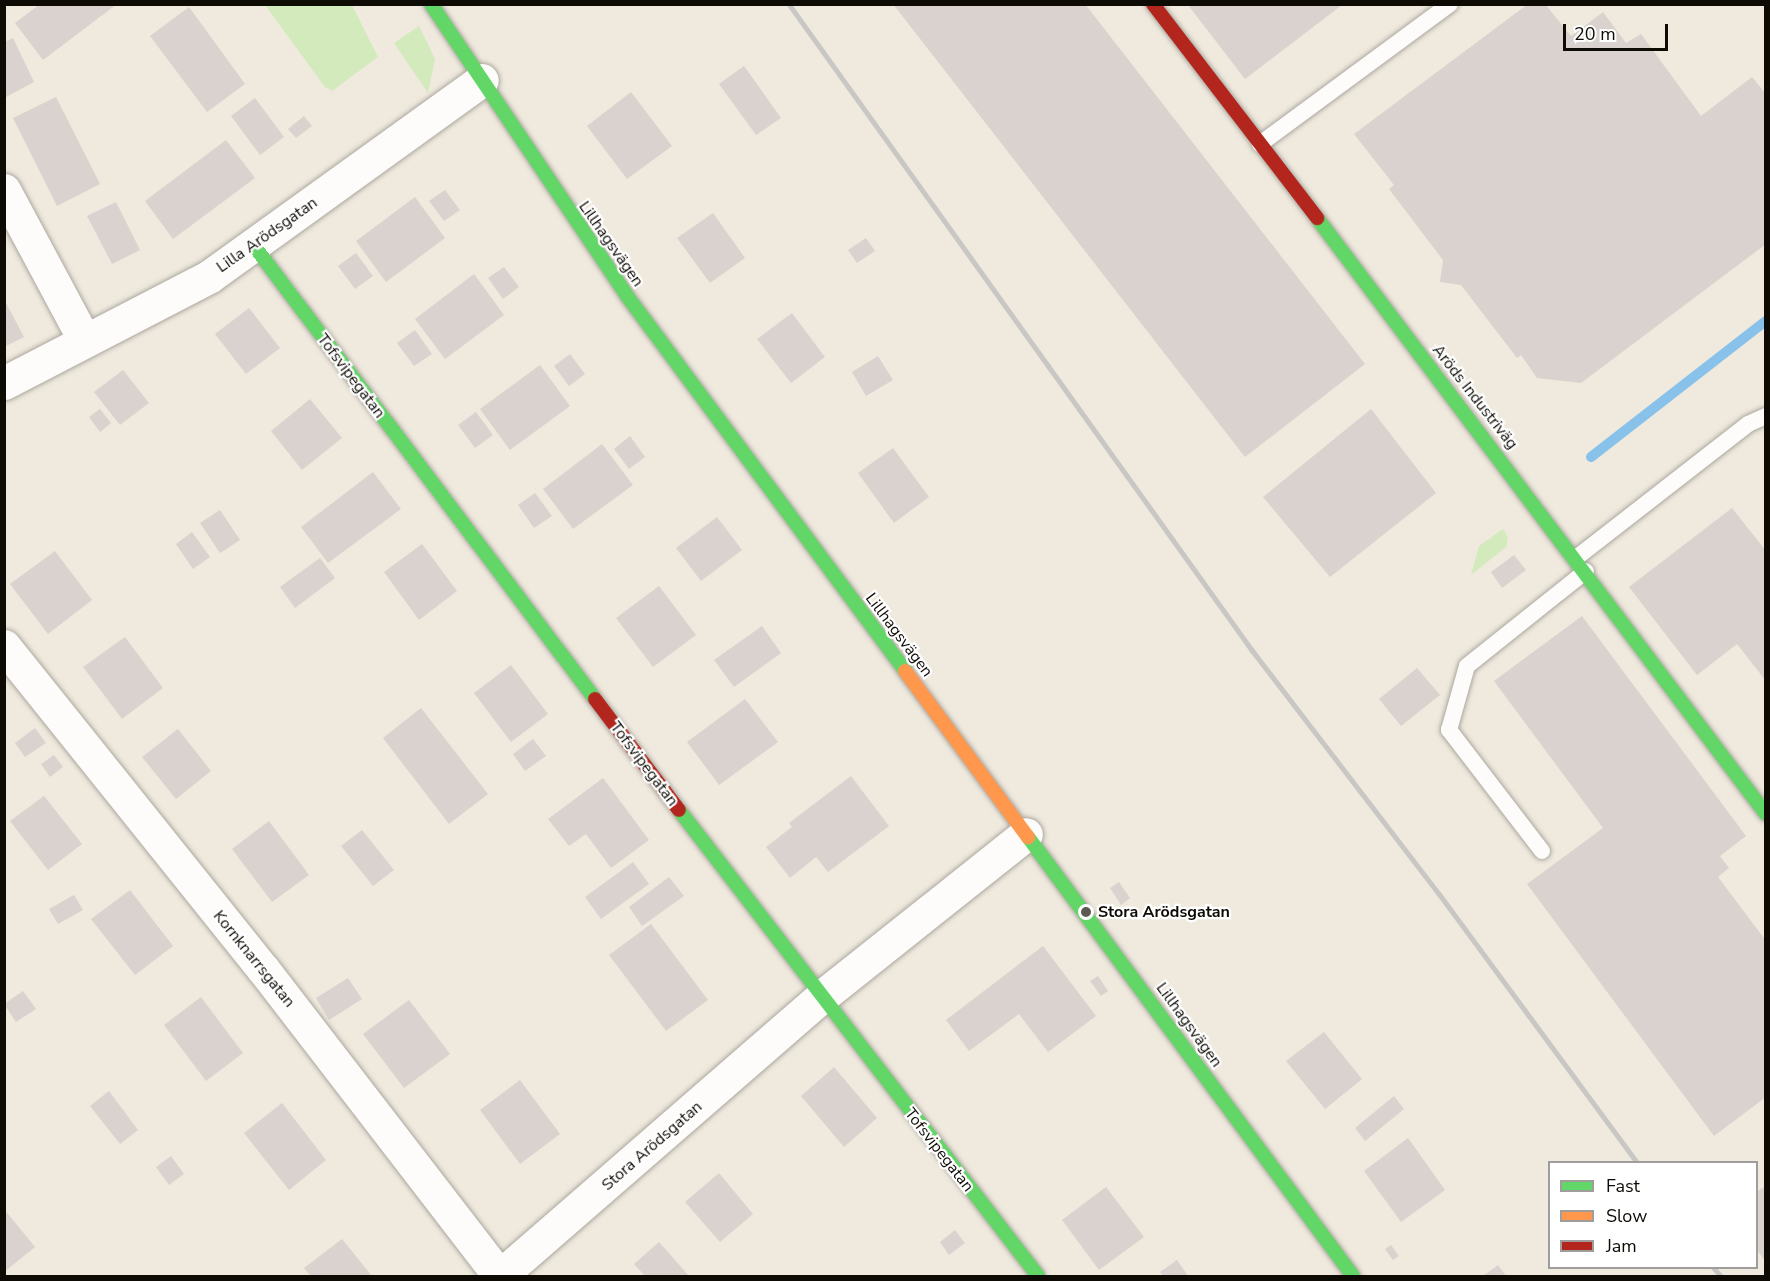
<!DOCTYPE html>
<meta charset="utf-8">
<style>
body{margin:0}
#map{position:relative;width:1770px;height:1281px;overflow:hidden;background:#efe9de;font-family:"Nunito Sans",sans-serif}
div>[style]{position:absolute}
[style*='--x']{left:calc(var(--x)*1px);top:calc(var(--y)*1px);width:calc(var(--w)*1px);rotate:calc(var(--a)*1deg)}
.green>*{inset:0;background:#d2eabc}
.stream>*{height:10px;margin:-5px;padding:0 5px;transform-origin:5px;border-radius:5px;background:#88c1ea}
.building>*{inset:0;background:#d9d2ce}
.roads{filter:drop-shadow(0 0 2px #aca89f) drop-shadow(0 0 2px #aca89f)}
.lane>*{height:16px;margin:-8px;padding:0 8px;transform-origin:8px;border-radius:8px;background:#fdfcfa}
.street>*{height:33px;margin:-16.5px;padding:0 16.5px;transform-origin:16.5px;border-radius:16.5px;background:#fdfcfa}
.fast>*{height:14px;margin:-7px;padding:0 7px;transform-origin:7px;border-radius:7px;background:#63d668}
.slow>*{height:14px;margin:-7px;padding:0 7px;transform-origin:7px;border-radius:7px;background:#ff974d}
.jam>*{height:14px;margin:-7px;padding:0 7px;transform-origin:7px;border-radius:7px;background:#b3261e}
.rail>*{height:4.5px;margin:-2.25px;padding:0 2.25px;transform-origin:2.25px;border-radius:2.25px;background:#c9c7c4}
.dots>*{width:16px;height:16px;translate:-50% -50%;box-sizing:border-box;border:3px solid #fff;border-radius:50%}
span{translate:-50% -50%;white-space:nowrap;text-align:center;line-height:1.15;-webkit-text-stroke:4.5px #fff;paint-order:stroke}
.street-label{font-size:16px;color:#0e0b05}
.poi-label{font-size:16px;color:#0e0b05;font-weight:700}
.left{translate:0 -50%;text-align:left}
.frame{position:absolute;inset:0;border:6px solid #0e0b05;pointer-events:none}
.legend{position:absolute;left:1548px;top:1161px;width:210px;height:108px;box-sizing:border-box;background:#fff;border:2px solid #9f9d9b;margin:0;padding:8px 10px;list-style:none;font-size:18px;color:#0e0b05}
.legend li{display:flex;align-items:center;gap:12px;height:30px}
.legend b{width:30px;border:2px solid #9f9d9b}
.scale{position:absolute;left:1563px;top:24px;width:105px;height:27px;box-sizing:border-box;border:3px solid #0e0b05;border-top:0;padding-left:8px;font-size:18px;line-height:21px;white-space:nowrap;color:#0e0b05;-webkit-text-stroke:4px #fff;paint-order:stroke}
</style>
<div id="map">
<div class="green">
<i style="clip-path:polygon(265px 5px,352px 5px,378px 57px,332px 91px,325px 87px)"></i>
<i style="clip-path:polygon(419px 26px,435px 59px,428px 93px,394px 43px)"></i>
<i style="clip-path:polygon(1503px 529px,1508px 538px,1506px 547px,1471px 575px,1479px 546px)"></i>
</div>
<div class="stream">
<i style="--x:1591;--y:457;--w:222;--a:-37.9"></i>
</div>
<div class="building">
<i style="clip-path:polygon(40px 4px,117px 4px,43px 60px,15px 23px)"></i>
<i style="clip-path:polygon(893px 4px,1085px 4px,1365px 364px,1245px 457px)"></i>
<i style="clip-path:polygon(1528px 4px,1545px 4px,1571px 36px,1603px 12px,1626px 43px,1641px 34px,1701px 116px,1752px 77px,1766px 94px,1766px 244px,1581px 383px,1537px 378px,1521px 355px,1517px 358px,1461px 285px,1440px 282px,1443px 260px,1389px 189px,1394px 185px,1354px 134px)"></i>
<i style="clip-path:polygon(1188px 5px,1342px 5px,1245px 79px)"></i>
<i style="clip-path:polygon(189px 7px,245px 84px,207px 112px,150px 36px)"></i>
<i style="clip-path:polygon(13px 38px,34px 82px,6px 97px,4px 42px)"></i>
<i style="clip-path:polygon(744px 66px,781px 118px,756px 135px,719px 84px)"></i>
<i style="clip-path:polygon(631px 92px,672px 146px,627px 179px,587px 126px)"></i>
<i style="clip-path:polygon(56px 97px,100px 184px,57px 206px,13px 118px)"></i>
<i style="clip-path:polygon(255px 98px,284px 137px,260px 155px,231px 116px)"></i>
<i style="clip-path:polygon(304px 116px,312px 126px,296px 138px,288px 129px)"></i>
<i style="clip-path:polygon(226px 140px,255px 178px,173px 239px,145px 201px)"></i>
<i style="clip-path:polygon(445px 190px,460px 210px,444px 221px,429px 201px)"></i>
<i style="clip-path:polygon(415px 197px,445px 238px,386px 282px,356px 241px)"></i>
<i style="clip-path:polygon(116px 202px,140px 250px,112px 264px,87px 216px)"></i>
<i style="clip-path:polygon(713px 213px,745px 258px,710px 283px,677px 238px)"></i>
<i style="clip-path:polygon(866px 238px,875px 251px,857px 263px,848px 250px)"></i>
<i style="clip-path:polygon(356px 253px,373px 276px,355px 289px,338px 266px)"></i>
<i style="clip-path:polygon(504px 267px,519px 287px,503px 299px,488px 278px)"></i>
<i style="clip-path:polygon(474px 274px,504px 315px,445px 359px,415px 319px)"></i>
<i style="clip-path:polygon(4px 299px,24px 337px,4px 347px)"></i>
<i style="clip-path:polygon(249px 308px,280px 348px,246px 374px,215px 334px)"></i>
<i style="clip-path:polygon(792px 313px,825px 357px,791px 383px,757px 339px)"></i>
<i style="clip-path:polygon(415px 330px,432px 354px,414px 366px,397px 343px)"></i>
<i style="clip-path:polygon(570px 354px,585px 374px,569px 386px,554px 366px)"></i>
<i style="clip-path:polygon(878px 356px,893px 380px,866px 396px,852px 372px)"></i>
<i style="clip-path:polygon(540px 365px,570px 406px,510px 450px,480px 409px)"></i>
<i style="clip-path:polygon(123px 370px,149px 403px,120px 425px,94px 392px)"></i>
<i style="clip-path:polygon(310px 399px,342px 438px,302px 470px,271px 431px)"></i>
<i style="clip-path:polygon(100px 409px,111px 423px,100px 432px,89px 417px)"></i>
<i style="clip-path:polygon(1371px 409px,1436px 493px,1330px 577px,1263px 497px)"></i>
<i style="clip-path:polygon(476px 412px,493px 435px,475px 448px,458px 425px)"></i>
<i style="clip-path:polygon(630px 436px,645px 457px,629px 469px,614px 449px)"></i>
<i style="clip-path:polygon(602px 444px,633px 485px,573px 529px,543px 489px)"></i>
<i style="clip-path:polygon(893px 448px,929px 497px,894px 523px,858px 473px)"></i>
<i style="clip-path:polygon(373px 472px,401px 509px,328px 563px,301px 527px)"></i>
<i style="clip-path:polygon(535px 493px,552px 516px,534px 528px,518px 505px)"></i>
<i style="clip-path:polygon(1732px 508px,1766px 551px,1766px 681px,1737px 644px,1697px 675px,1629px 587px)"></i>
<i style="clip-path:polygon(220px 510px,240px 540px,220px 553px,200px 523px)"></i>
<i style="clip-path:polygon(717px 517px,742px 550px,701px 581px,676px 548px)"></i>
<i style="clip-path:polygon(192px 532px,210px 557px,193px 569px,176px 544px)"></i>
<i style="clip-path:polygon(422px 544px,457px 591px,419px 620px,384px 572px)"></i>
<i style="clip-path:polygon(55px 551px,92px 600px,48px 634px,10px 584px)"></i>
<i style="clip-path:polygon(1514px 555px,1526px 570px,1502px 588px,1491px 572px)"></i>
<i style="clip-path:polygon(320px 558px,335px 578px,295px 608px,280px 587px)"></i>
<i style="clip-path:polygon(659px 586px,696px 635px,653px 667px,616px 618px)"></i>
<i style="clip-path:polygon(1582px 616px,1746px 836px,1720px 856px,1729px 868px,1718px 877px,1766px 941px,1766px 1097px,1714px 1136px,1527px 884px,1603px 828px,1494px 681px)"></i>
<i style="clip-path:polygon(762px 626px,781px 653px,734px 687px,714px 660px)"></i>
<i style="clip-path:polygon(125px 637px,163px 688px,122px 719px,83px 667px)"></i>
<i style="clip-path:polygon(511px 665px,548px 714px,511px 742px,474px 693px)"></i>
<i style="clip-path:polygon(1417px 668px,1440px 695px,1401px 726px,1379px 699px)"></i>
<i style="clip-path:polygon(745px 699px,778px 742px,719px 785px,687px 742px)"></i>
<i style="clip-path:polygon(421px 708px,488px 794px,449px 824px,383px 738px)"></i>
<i style="clip-path:polygon(35px 728px,46px 743px,25px 757px,15px 743px)"></i>
<i style="clip-path:polygon(178px 729px,211px 771px,176px 799px,142px 757px)"></i>
<i style="clip-path:polygon(533px 739px,546px 756px,525px 771px,513px 754px)"></i>
<i style="clip-path:polygon(54px 755px,63px 767px,50px 777px,41px 764px)"></i>
<i style="clip-path:polygon(851px 776px,889px 826px,828px 872px,816px 857px,790px 878px,766px 847px,792px 827px,789px 823px)"></i>
<i style="clip-path:polygon(603px 778px,649px 840px,611px 868px,586px 834px,569px 846px,548px 819px)"></i>
<i style="clip-path:polygon(44px 796px,82px 844px,48px 870px,10px 821px)"></i>
<i style="clip-path:polygon(269px 821px,309px 875px,272px 902px,232px 849px)"></i>
<i style="clip-path:polygon(362px 830px,394px 870px,373px 886px,341px 846px)"></i>
<i style="clip-path:polygon(633px 862px,649px 884px,601px 919px,585px 897px)"></i>
<i style="clip-path:polygon(669px 877px,684px 896px,642px 926px,629px 907px)"></i>
<i style="clip-path:polygon(1119px 882px,1130px 898px,1121px 905px,1110px 888px)"></i>
<i style="clip-path:polygon(130px 890px,173px 946px,135px 975px,91px 919px)"></i>
<i style="clip-path:polygon(74px 895px,83px 910px,58px 924px,49px 909px)"></i>
<i style="clip-path:polygon(651px 924px,708px 1000px,666px 1031px,609px 955px)"></i>
<i style="clip-path:polygon(1043px 946px,1096px 1016px,1048px 1052px,1019px 1014px,969px 1051px,946px 1020px)"></i>
<i style="clip-path:polygon(1098px 976px,1108px 991px,1101px 996px,1090px 981px)"></i>
<i style="clip-path:polygon(348px 978px,362px 999px,329px 1020px,316px 998px)"></i>
<i style="clip-path:polygon(23px 991px,36px 1009px,16px 1022px,4px 1004px)"></i>
<i style="clip-path:polygon(201px 997px,243px 1053px,206px 1081px,164px 1025px)"></i>
<i style="clip-path:polygon(409px 1000px,450px 1054px,404px 1088px,363px 1034px)"></i>
<i style="clip-path:polygon(1324px 1032px,1362px 1079px,1325px 1109px,1286px 1061px)"></i>
<i style="clip-path:polygon(834px 1067px,877px 1118px,844px 1147px,801px 1096px)"></i>
<i style="clip-path:polygon(520px 1080px,560px 1134px,520px 1164px,480px 1110px)"></i>
<i style="clip-path:polygon(109px 1091px,138px 1130px,120px 1144px,90px 1106px)"></i>
<i style="clip-path:polygon(1394px 1096px,1404px 1109px,1365px 1141px,1355px 1128px)"></i>
<i style="clip-path:polygon(282px 1103px,326px 1160px,289px 1190px,244px 1133px)"></i>
<i style="clip-path:polygon(1408px 1138px,1445px 1190px,1401px 1222px,1364px 1171px)"></i>
<i style="clip-path:polygon(171px 1156px,184px 1174px,169px 1185px,156px 1167px)"></i>
<i style="clip-path:polygon(719px 1173px,753px 1214px,720px 1242px,685px 1202px)"></i>
<i style="clip-path:polygon(1766px 1186px,1766px 1262px,1756px 1249px,1756px 1192px)"></i>
<i style="clip-path:polygon(1106px 1187px,1144px 1237px,1099px 1270px,1062px 1220px)"></i>
<i style="clip-path:polygon(4px 1209px,35px 1247px,4px 1272px)"></i>
<i style="clip-path:polygon(955px 1230px,965px 1243px,949px 1255px,940px 1242px)"></i>
<i style="clip-path:polygon(342px 1239px,372px 1276px,311px 1276px,304px 1268px)"></i>
<i style="clip-path:polygon(659px 1242px,689px 1276px,645px 1276px,634px 1264px)"></i>
<i style="clip-path:polygon(1391px 1245px,1399px 1256px,1393px 1260px,1385px 1249px)"></i>
<i style="clip-path:polygon(1177px 1260px,1188px 1276px,1163px 1276px,1160px 1272px)"></i>
<i style="clip-path:polygon(1498px 1265px,1506px 1276px,1483px 1276px)"></i>
</div>
<div class="roads">
<div class="lane">
<i style="--x:1260;--y:144;--w:236;--a:-36.4"></i>
<i style="--x:1576;--y:558;--w:218;--a:-37.9"></i>
<i style="--x:1748;--y:424;--w:20;--a:-24"></i>
<i style="--x:1542;--y:851;--w:153;--a:-127.5"></i>
<i style="--x:1449;--y:730;--w:66;--a:-74.3"></i>
<i style="--x:1467;--y:666;--w:152;--a:-38.6"></i>
</div>
<div class="street">
<i style="--x:4;--y:190;--w:171;--a:61.8"></i>
<i style="--x:4;--y:383;--w:232;--a:-27.4"></i>
<i style="--x:210;--y:276;--w:335;--a:-35.8"></i>
<i style="--x:4;--y:646;--w:414;--a:51.3"></i>
<i style="--x:263;--y:969;--w:387;--a:52.4"></i>
<i style="--x:500;--y:1276;--w:424;--a:-41"></i>
<i style="--x:820;--y:998;--w:263;--a:-38.5"></i>
</div>
<div class="fast">
<i style="--x:431;--y:4;--w:352;--a:56.1"></i>
<i style="--x:627;--y:296;--w:467;--a:53.4"></i>
<i style="--x:1317;--y:218;--w:746;--a:53.01"></i>
<i style="--x:255;--y:247;--w:566;--a:53.05"></i>
<i style="--x:679;--y:810;--w:588;--a:52.39"></i>
<i style="--x:1028;--y:837;--w:546;--a:53.49"></i>
</div>
<div class="slow">
<i style="--x:905;--y:671;--w:207;--a:53.5"></i>
</div>
<div class="jam">
<i style="--x:1153;--y:4;--w:270;--a:52.5"></i>
<i style="--x:595;--y:699;--w:139;--a:52.9"></i>
</div>
</div>
<div class="rail">
<i style="--x:789;--y:4;--w:795;--a:54.37"></i>
<i style="--x:1252;--y:650;--w:309;--a:52.5"></i>
<i style="--x:1440;--y:895;--w:332;--a:53.6"></i>
<i style="--x:1714;--y:1268;--w:11;--a:49"></i>
</div>
<div class="dots">
<i style="left:1086px;top:912px;background:#5d5951"></i>
</div>
<div class="street-label">
<span style="left:267px;top:235px;rotate:-35deg">Lilla Arödsgatan</span>
<span style="left:611px;top:244px;rotate:55deg">Lillhagsvägen</span>
<span style="left:351px;top:376px;rotate:53deg">Tofsvipegatan</span>
<span style="left:1475px;top:397px;rotate:52deg">Aröds Industriväg</span>
<span style="left:899px;top:635px;rotate:53deg">Lillhagsvägen</span>
<span style="left:644px;top:764px;rotate:53deg">Tofsvipegatan</span>
<span style="left:254px;top:959px;rotate:51deg">Kornknarrsgatan</span>
<span style="left:1189px;top:1025px;rotate:54deg">Lillhagsvägen</span>
<span style="left:652px;top:1146px;rotate:-41deg">Stora Arödsgatan</span>
<span style="left:939px;top:1150px;rotate:52deg">Tofsvipegatan</span>
</div>
<div class="poi-label">
<span class="left" style="left:1098px;top:912px">Stora Arödsgatan</span>
</div>
<div class="frame"></div>
<ul class="legend">
<li><b style="height:8px;background:#63d668"></b>Fast</li>
<li><b style="height:8px;background:#ff974d"></b>Slow</li>
<li><b style="height:8px;background:#b3261e"></b>Jam</li>
</ul>
<div class="scale">20 m</div>
</div>
